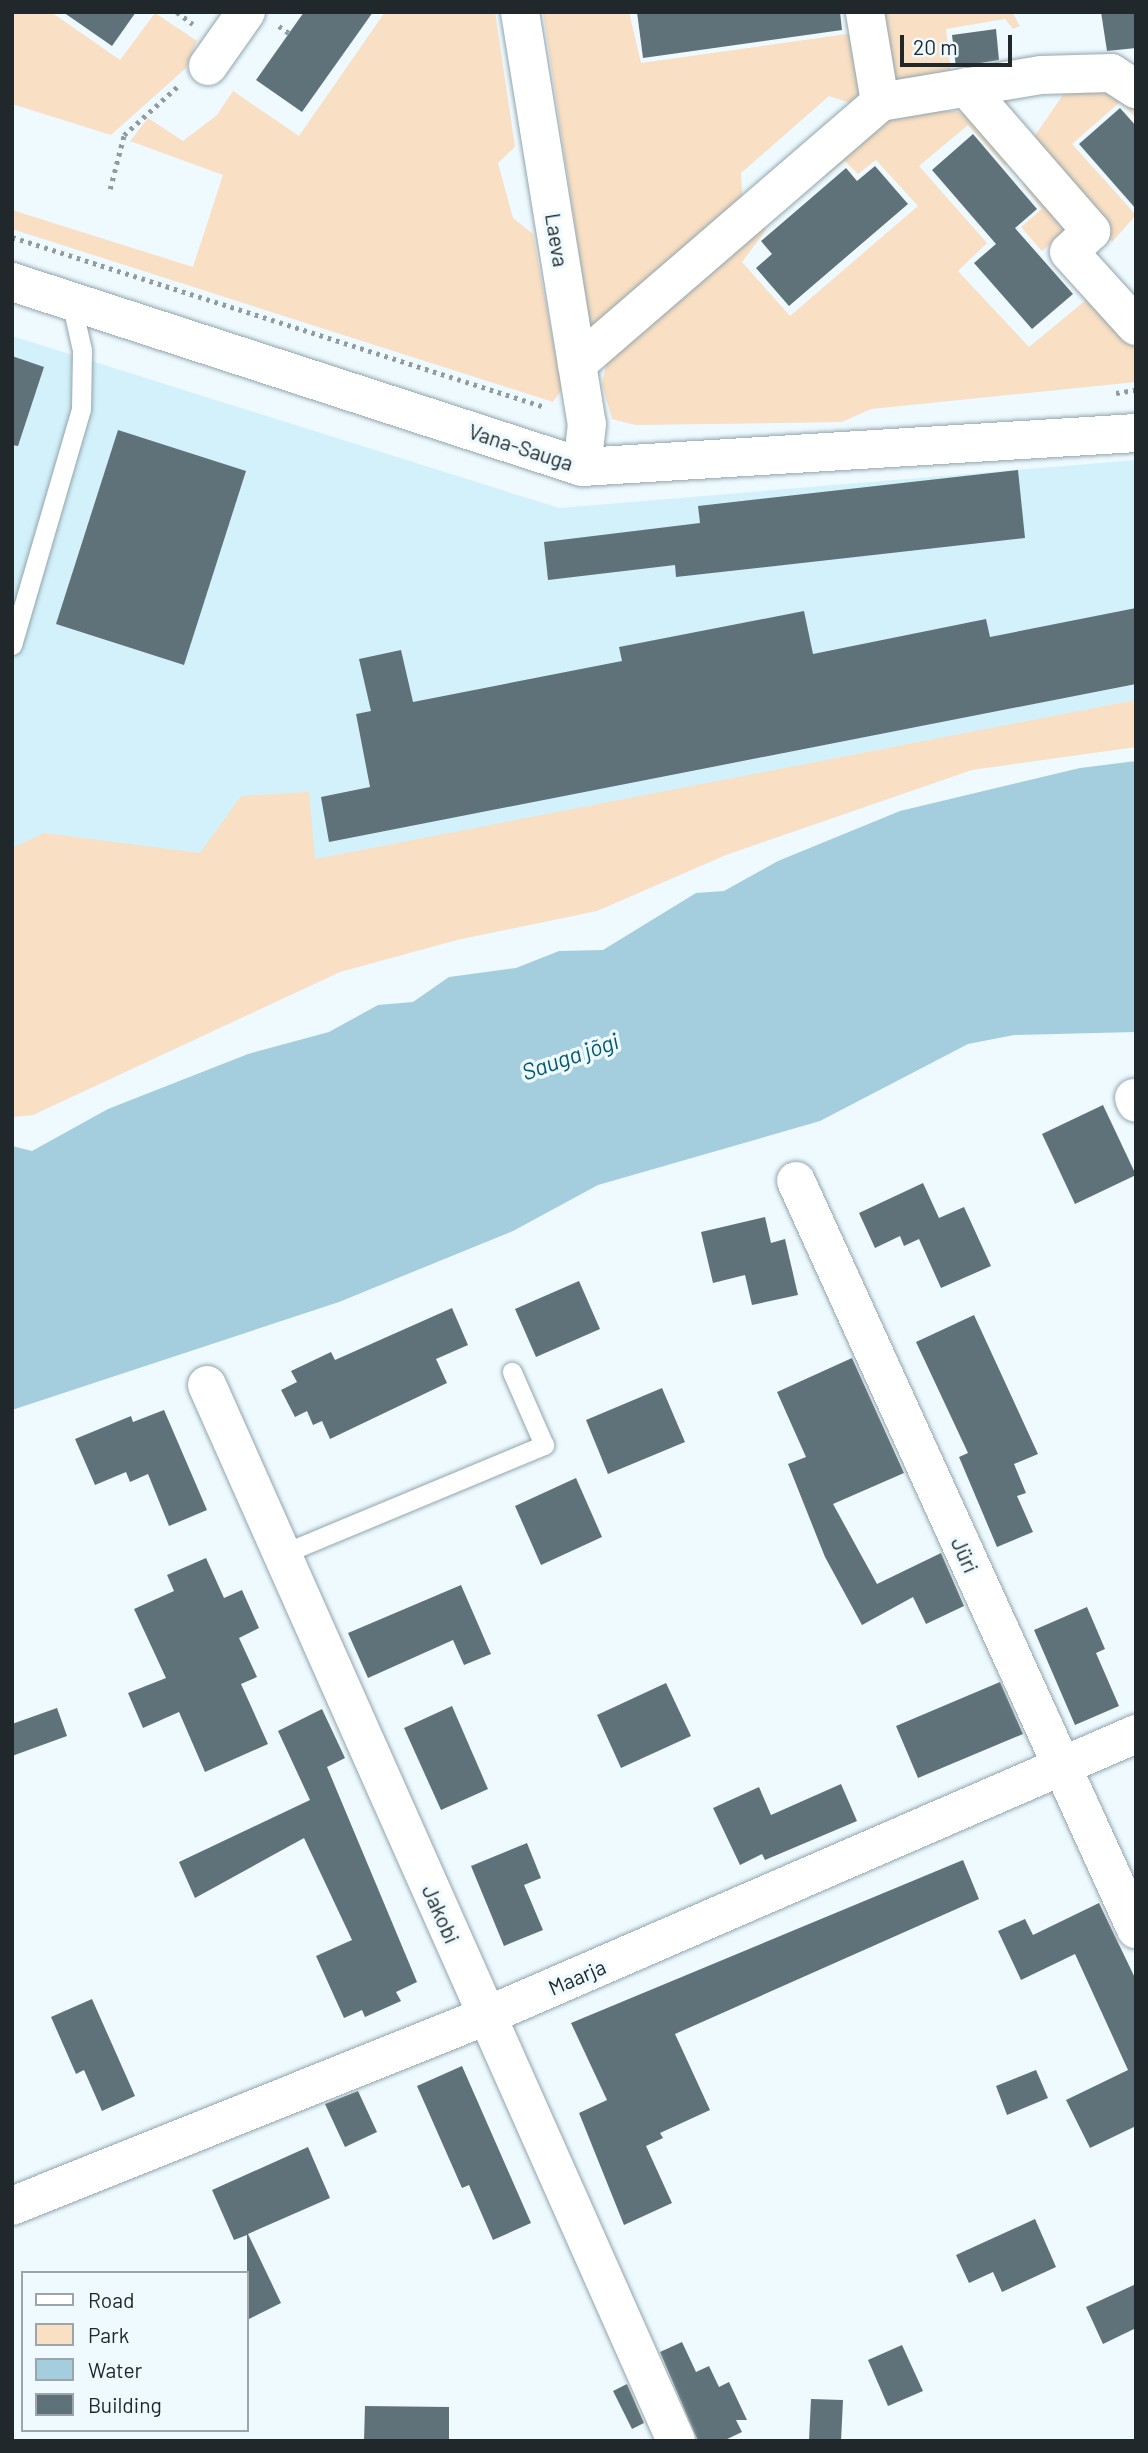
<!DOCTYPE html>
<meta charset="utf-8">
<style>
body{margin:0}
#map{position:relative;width:1148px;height:2453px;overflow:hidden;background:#eefaff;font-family:Barlow,sans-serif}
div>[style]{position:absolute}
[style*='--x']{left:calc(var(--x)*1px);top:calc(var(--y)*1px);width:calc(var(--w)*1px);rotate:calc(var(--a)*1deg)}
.built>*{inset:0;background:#d3f1fb}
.green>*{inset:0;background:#f9dfc3}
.water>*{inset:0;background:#a4cedd}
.building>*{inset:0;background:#607279}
.path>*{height:4.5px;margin-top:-2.25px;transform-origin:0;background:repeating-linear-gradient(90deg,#929ca0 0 3.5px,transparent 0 8.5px)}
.roads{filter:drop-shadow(0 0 2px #92a5ac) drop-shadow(0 0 2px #92a5ac)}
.lane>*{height:19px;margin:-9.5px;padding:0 9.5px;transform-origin:9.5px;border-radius:9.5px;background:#fff}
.street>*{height:38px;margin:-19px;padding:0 19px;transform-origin:19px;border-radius:19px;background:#fff}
span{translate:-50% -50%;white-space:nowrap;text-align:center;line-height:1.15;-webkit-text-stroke:7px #eefaff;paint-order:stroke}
.street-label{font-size:21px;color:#21282b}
.water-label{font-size:23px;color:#00586c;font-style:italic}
.frame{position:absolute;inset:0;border:14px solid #21282b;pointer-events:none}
.legend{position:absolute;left:21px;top:2271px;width:228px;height:161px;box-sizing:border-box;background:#eefaff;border:2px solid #9ca6aa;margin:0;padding:9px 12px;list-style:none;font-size:21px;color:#21282b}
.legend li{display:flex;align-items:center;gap:14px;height:35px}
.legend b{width:35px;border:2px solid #9ca6aa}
.scale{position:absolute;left:900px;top:35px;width:112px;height:32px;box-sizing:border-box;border:4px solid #21282b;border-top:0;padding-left:9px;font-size:21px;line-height:24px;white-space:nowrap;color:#21282b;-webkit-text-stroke:5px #eefaff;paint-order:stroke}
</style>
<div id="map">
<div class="built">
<i style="clip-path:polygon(12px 336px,559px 508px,1136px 460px,1136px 726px,12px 952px)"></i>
</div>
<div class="green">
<i style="clip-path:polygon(12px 12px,51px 12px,120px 60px,155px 13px,197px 41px,186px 68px,111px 135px,12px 104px)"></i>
<i style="clip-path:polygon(385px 12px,495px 12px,515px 147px,498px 163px,513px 218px,533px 234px,562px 389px,553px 402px,12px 229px,12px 210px,193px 267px,223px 175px,130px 141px,148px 118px,183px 141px,217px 115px,233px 91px,299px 136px)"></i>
<i style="clip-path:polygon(543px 12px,629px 12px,641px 63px,854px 33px,863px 95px,856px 105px,829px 96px,741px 173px,743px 208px,600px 332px,590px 326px)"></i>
<i style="clip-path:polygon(876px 12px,1012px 12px,1020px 26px,1013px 29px,1005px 19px,946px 29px,952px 79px,890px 83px)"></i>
<i style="clip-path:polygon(1106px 81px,1136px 104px,1136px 118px,1120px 102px,1072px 144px,1136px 215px,1112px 242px,1027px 147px,1067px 89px)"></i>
<i style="clip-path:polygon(926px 111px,956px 111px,973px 117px,1011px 161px,1005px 166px,968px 125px,919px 166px,987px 243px,958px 271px,1029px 347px,1086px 300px,1056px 266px,1136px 341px,1136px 382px,871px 409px,842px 422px,635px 425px,612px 419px,602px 384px,608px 356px,758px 220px,766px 230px,742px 262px,790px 316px,918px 206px,876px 160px,858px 174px,845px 161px,826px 176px,820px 168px,879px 121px)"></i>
<i style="clip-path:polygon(1029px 179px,1067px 230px,1042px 251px,1021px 227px,1042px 209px,1023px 185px)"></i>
<i style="clip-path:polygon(1136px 700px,1136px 747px,972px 770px,726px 855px,597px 911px,457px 940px,340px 972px,33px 1115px,12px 1117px,12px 848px,44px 833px,200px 853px,241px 796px,309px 792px,315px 859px)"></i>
</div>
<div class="water">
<i style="clip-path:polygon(1136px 761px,1136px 1032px,1014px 1035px,968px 1044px,820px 1121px,598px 1185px,513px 1231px,339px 1302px,12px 1410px,12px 1146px,32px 1151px,108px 1109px,248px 1054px,329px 1032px,378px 1005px,413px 1002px,449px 977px,516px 968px,559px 951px,603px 950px,696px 893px,724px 891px,778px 861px,900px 811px,1080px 768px)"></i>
</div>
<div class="building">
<i style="clip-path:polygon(63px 12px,136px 12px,112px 46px)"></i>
<i style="clip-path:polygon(304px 12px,373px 12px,302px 112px,256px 80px)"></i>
<i style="clip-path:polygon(637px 12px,840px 12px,842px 30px,643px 58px)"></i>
<i style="clip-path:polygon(1101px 12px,1136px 12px,1136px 48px,1107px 51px)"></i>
<i style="clip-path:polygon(996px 29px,999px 60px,956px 67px,952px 35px)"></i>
<i style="clip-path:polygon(1120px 108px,1136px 126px,1136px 209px,1079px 144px)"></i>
<i style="clip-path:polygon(973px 134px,1037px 209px,1015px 228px,1073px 294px,1032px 329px,974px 263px,996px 244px,932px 170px)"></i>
<i style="clip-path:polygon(875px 166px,908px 204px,789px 306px,756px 268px,772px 254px,761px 241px,846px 168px,857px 181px)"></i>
<i style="clip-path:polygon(12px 356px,44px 367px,18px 446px,12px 445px)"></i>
<i style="clip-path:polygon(118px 430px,246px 471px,184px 665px,56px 624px)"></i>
<i style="clip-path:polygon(1018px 470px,1025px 538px,676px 577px,675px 565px,548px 580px,544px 542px,700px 523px,698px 506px)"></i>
<i style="clip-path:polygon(1136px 608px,1136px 684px,329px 842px,321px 797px,370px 787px,356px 714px,371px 711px,359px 659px,401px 650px,413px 702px,622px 661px,619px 647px,804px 611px,813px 654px,986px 619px,990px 637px)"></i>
<i style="clip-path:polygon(1103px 1105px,1136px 1175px,1075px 1204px,1042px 1134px)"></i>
<i style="clip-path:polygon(923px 1183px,939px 1218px,964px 1207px,991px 1266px,941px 1288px,919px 1239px,904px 1246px,900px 1236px,875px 1248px,859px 1213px)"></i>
<i style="clip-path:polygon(765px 1217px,771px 1243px,785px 1239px,798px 1295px,752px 1305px,745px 1275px,713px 1283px,701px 1232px)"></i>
<i style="clip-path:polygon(579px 1281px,600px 1329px,536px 1357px,515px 1309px)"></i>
<i style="clip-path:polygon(452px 1308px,468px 1345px,436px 1359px,447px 1383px,330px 1439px,322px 1421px,313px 1425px,307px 1411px,295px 1417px,281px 1390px,297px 1382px,291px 1371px,331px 1352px,335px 1360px)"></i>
<i style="clip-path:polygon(974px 1315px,1038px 1454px,1014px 1464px,1026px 1493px,1017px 1496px,1033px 1532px,997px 1547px,959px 1457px,968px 1453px,916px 1342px)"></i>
<i style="clip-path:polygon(852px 1358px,904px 1473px,833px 1504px,877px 1584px,941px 1553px,964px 1606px,926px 1624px,913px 1597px,862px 1625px,825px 1557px,788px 1464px,806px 1457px,777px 1392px)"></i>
<i style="clip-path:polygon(662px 1388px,685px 1442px,608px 1474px,586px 1420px)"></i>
<i style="clip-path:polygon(164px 1410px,207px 1510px,169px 1526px,148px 1474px,130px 1482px,126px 1472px,95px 1485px,75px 1439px,131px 1416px,133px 1422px)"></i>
<i style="clip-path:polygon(576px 1478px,602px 1537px,541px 1565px,515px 1506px)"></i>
<i style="clip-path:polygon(206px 1558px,224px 1598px,242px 1590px,259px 1628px,239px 1638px,257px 1677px,241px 1684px,268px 1744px,205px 1772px,179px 1712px,143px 1728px,128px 1693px,166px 1678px,134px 1609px,174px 1591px,167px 1575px)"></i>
<i style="clip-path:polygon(461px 1585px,491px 1654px,464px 1665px,453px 1640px,368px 1678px,348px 1633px)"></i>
<i style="clip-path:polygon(1087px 1607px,1105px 1649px,1096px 1653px,1119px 1706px,1075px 1725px,1034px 1630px)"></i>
<i style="clip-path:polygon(1000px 1682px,1023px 1734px,918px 1778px,896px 1726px)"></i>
<i style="clip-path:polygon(666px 1683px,691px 1736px,621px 1768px,597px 1715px)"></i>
<i style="clip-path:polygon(452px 1706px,488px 1789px,441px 1810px,404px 1728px)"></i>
<i style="clip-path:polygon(57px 1708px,67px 1736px,12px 1756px,12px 1724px)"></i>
<i style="clip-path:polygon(322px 1709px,345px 1758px,327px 1767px,417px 1982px,396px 1992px,401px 2001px,365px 2017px,362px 2010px,344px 2018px,316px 1956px,352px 1940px,304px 1838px,195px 1898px,179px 1862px,310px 1800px,278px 1731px)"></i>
<i style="clip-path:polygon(841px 1784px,857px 1821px,765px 1860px,762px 1854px,740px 1865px,713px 1808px,759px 1787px,771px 1815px)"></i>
<i style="clip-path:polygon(527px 1843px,541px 1878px,524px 1885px,543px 1930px,504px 1946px,471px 1866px)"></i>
<i style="clip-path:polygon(963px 1860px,979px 1899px,675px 2034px,710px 2110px,660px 2133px,663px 2138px,646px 2146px,672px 2203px,624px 2225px,579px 2113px,607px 2100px,571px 2023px)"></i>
<i style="clip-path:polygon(1099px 1903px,1136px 1980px,1136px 2126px,1090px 2148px,1066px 2100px,1128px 2070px,1075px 1954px,1021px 1980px,998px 1931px,1025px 1919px,1033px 1935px)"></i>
<i style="clip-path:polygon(92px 1999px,135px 2096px,102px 2111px,84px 2070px,76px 2074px,51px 2017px)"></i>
<i style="clip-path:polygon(462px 2066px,531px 2223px,493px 2240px,469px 2185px,462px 2188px,417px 2086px)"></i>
<i style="clip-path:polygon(1036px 2070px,1048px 2098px,1007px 2115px,996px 2086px)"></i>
<i style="clip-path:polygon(358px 2091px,377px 2132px,345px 2147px,325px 2104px)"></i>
<i style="clip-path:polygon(308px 2147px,330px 2198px,248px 2234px,281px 2303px,247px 2320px,247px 2235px,234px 2240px,212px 2190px)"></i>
<i style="clip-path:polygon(1035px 2219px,1056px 2267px,1002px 2292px,993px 2272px,969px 2283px,956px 2255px)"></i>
<i style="clip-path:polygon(1136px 2284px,1136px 2328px,1103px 2344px,1086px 2307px)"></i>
<i style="clip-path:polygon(682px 2342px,696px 2372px,709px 2366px,719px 2387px,729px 2382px,747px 2420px,736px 2420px,742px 2432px,723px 2441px,698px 2441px,660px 2352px)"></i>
<i style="clip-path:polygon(902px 2345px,923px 2391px,888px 2406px,868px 2360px)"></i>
<i style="clip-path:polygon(627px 2384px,644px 2423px,632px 2429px,613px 2391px)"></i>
<i style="clip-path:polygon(811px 2399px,843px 2400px,841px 2441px,809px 2441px)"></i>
<i style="clip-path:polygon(365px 2406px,449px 2407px,449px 2441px,364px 2441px)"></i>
</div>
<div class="path">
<i style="--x:177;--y:12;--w:20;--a:37"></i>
<i style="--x:279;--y:26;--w:12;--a:35"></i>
<i style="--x:110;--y:189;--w:56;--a:-75.5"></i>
<i style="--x:124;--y:135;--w:73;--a:-42.2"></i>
<i style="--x:12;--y:237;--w:559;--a:17.69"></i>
<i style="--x:1116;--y:393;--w:20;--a:-9"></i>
</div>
<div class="roads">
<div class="lane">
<i style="--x:12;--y:645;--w:246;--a:-73.7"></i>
<i style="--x:81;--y:409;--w:59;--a:-89"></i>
<i style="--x:82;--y:350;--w:50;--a:-102.7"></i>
<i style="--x:282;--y:1554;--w:284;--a:-22.6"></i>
<i style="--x:544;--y:1445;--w:80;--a:-113.7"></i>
</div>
<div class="street">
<i style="--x:520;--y:12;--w:417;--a:80.8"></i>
<i style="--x:587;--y:424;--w:43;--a:96.6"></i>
<i style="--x:208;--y:66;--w:66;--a:-54.9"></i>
<i style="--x:966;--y:87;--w:191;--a:49"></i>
<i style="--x:1091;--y:231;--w:30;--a:136"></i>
<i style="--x:1069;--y:252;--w:100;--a:47.8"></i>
<i style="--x:880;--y:102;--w:163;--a:-9.5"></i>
<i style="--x:1041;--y:75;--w:70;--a:-1.6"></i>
<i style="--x:1111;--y:73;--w:30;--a:33"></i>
<i style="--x:12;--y:282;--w:599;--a:17.98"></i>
<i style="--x:582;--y:467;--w:555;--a:-3.51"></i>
<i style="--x:577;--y:364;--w:401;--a:-40.8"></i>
<i style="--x:880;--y:102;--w:91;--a:-99.5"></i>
<i style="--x:1134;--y:1098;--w:5;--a:68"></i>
<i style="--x:796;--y:1181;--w:822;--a:65.56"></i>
<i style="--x:207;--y:1385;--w:1155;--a:66.05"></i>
<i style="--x:12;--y:2206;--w:511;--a:-21.84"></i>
<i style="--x:486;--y:2016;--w:709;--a:-23.45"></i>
</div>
</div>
<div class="street-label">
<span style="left:557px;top:240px;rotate:81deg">Laeva</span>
<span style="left:521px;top:447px;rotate:18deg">Vana-Sauga</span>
<span style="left:965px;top:1555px;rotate:66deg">Jüri</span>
<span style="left:441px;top:1914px;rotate:66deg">Jakobi</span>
<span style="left:577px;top:1977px;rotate:-23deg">Maarja</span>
</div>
<div class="water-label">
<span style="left:570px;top:1056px;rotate:-19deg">Sauga jõgi</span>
</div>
<div class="frame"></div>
<ul class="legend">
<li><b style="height:9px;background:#fff"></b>Road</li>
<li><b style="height:19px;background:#f9dfc3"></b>Park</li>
<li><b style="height:19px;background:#a4cedd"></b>Water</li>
<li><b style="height:19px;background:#607279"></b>Building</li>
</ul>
<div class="scale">20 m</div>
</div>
